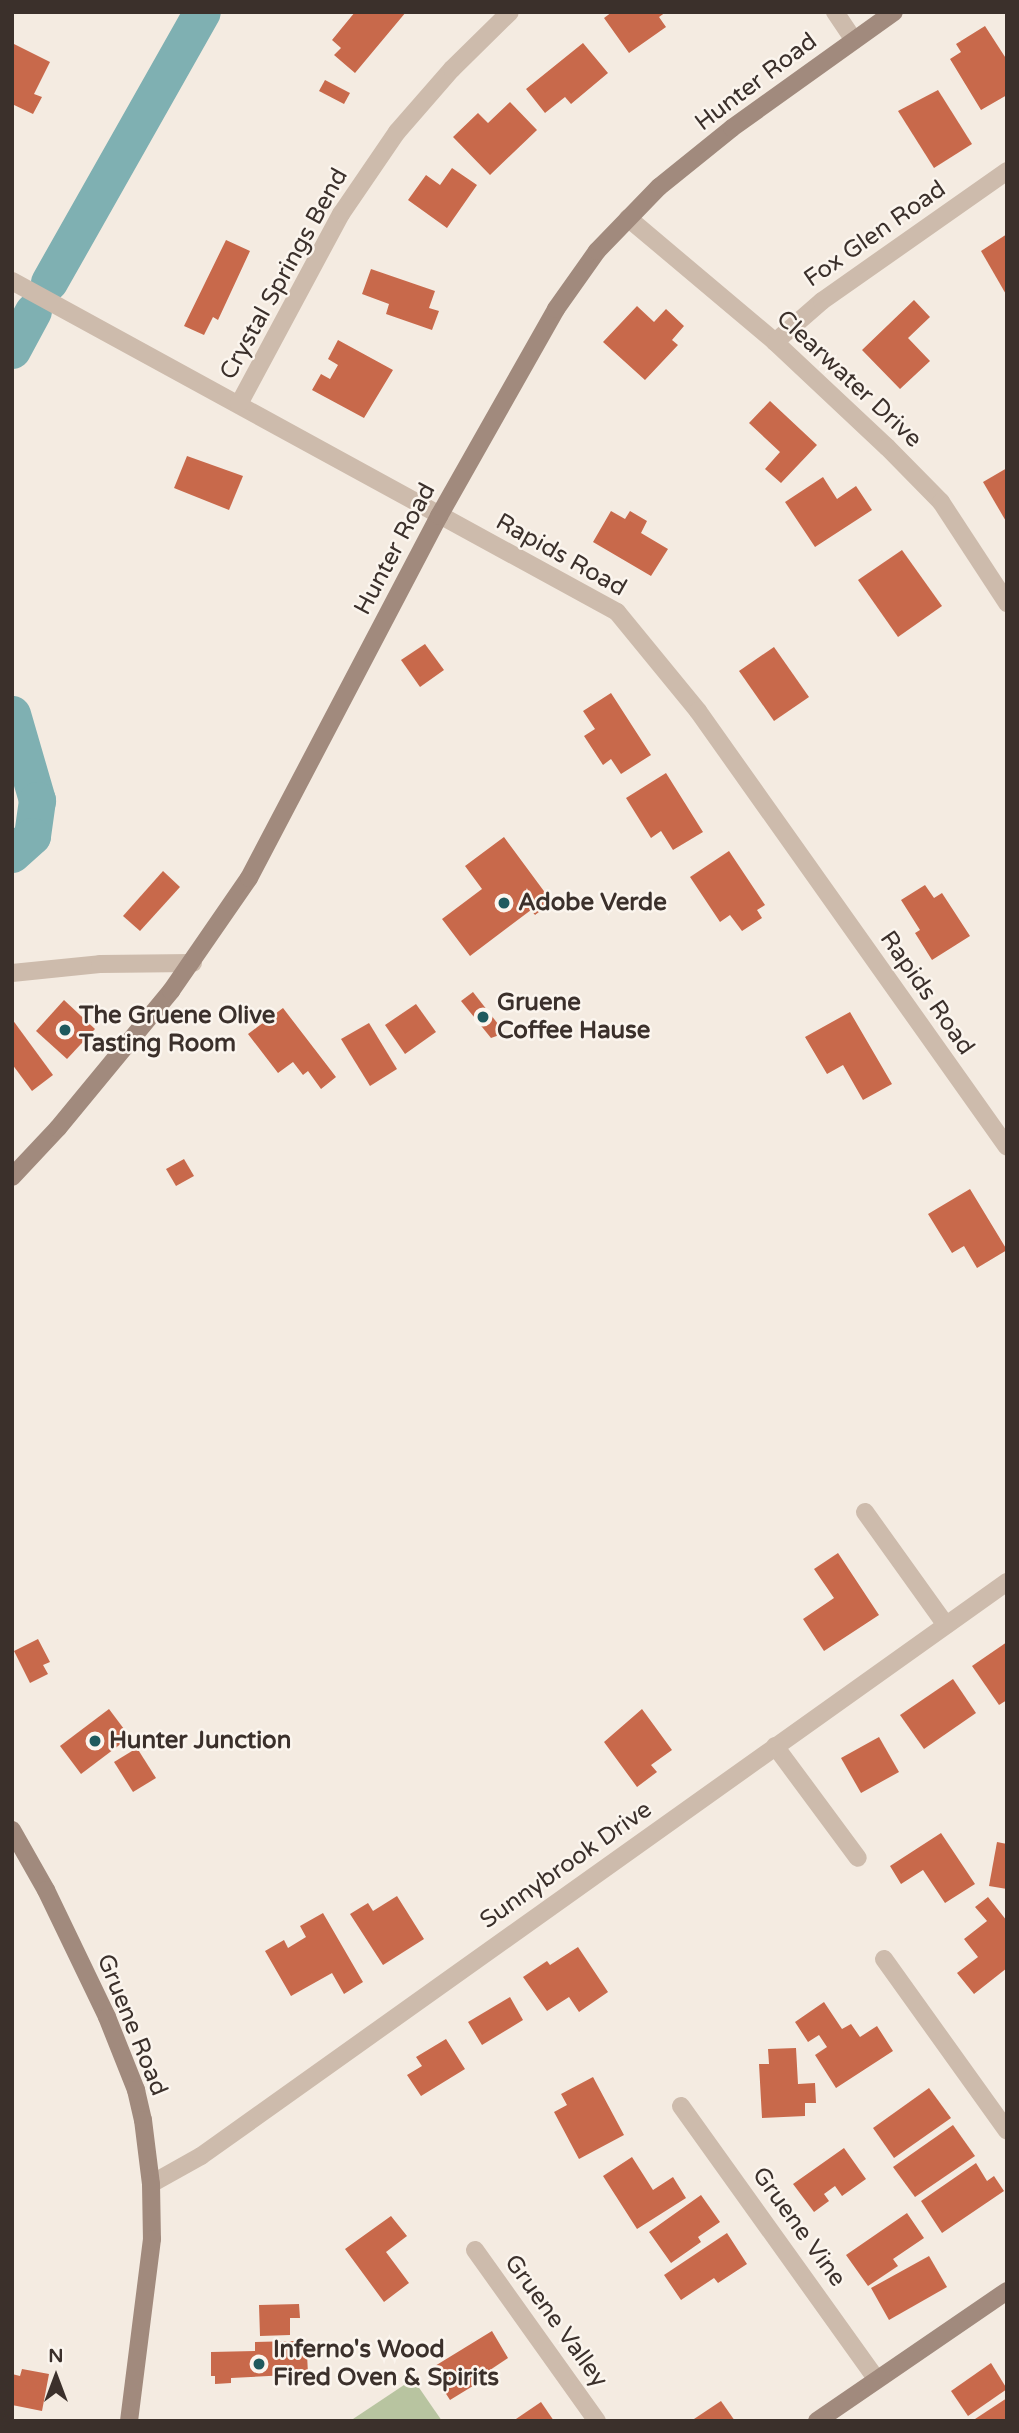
<!DOCTYPE html>
<style>
body{margin:0}
#map{position:relative;width:1019px;height:2433px;overflow:hidden;background:#f4ebe1;font-family:"Varela Round",sans-serif}
div>[style]{position:absolute}
[style*='--x']{left:calc(var(--x)*1px);top:calc(var(--y)*1px);width:calc(var(--w)*1px);rotate:calc(var(--a)*1deg)}
.green>*{inset:0;background:#b8c4a0}
.river>*{height:37px;margin:-18.5px;padding:0 18.5px;transform-origin:18.5px;border-radius:18.5px;background:#7fb0b2}
.building>*{inset:0;background:#c8694b}
.street>*{height:18px;margin:-9px;padding:0 9px;transform-origin:9px;border-radius:9px;background:#cdbbac}
.secondary>*{height:18px;margin:-9px;padding:0 9px;transform-origin:9px;border-radius:9px;background:#a18a7d}
.dots>*{width:19px;height:19px;translate:-50% -50%;box-sizing:border-box;border:4px solid #fbf5ee;border-radius:50%}
span{translate:-50% -50%;white-space:nowrap;text-align:center;line-height:1.15;-webkit-text-stroke:5px #fbf5ee;paint-order:stroke}
.street-label{font-size:24px;color:#3b302b}
.poi-label{font-size:24px;color:#3b302b;font-weight:700}
.left{translate:0 -50%;text-align:left}
.frame{position:absolute;inset:0;border:14px solid #3b302b;pointer-events:none}
.north{position:absolute;left:21px;top:2342px;width:70px;height:70px;-webkit-text-stroke:5px #fbf5ee;paint-order:stroke;rotate:0deg;font-size:19px;font-weight:700;line-height:28px;text-align:center;color:#3b302b}
.north::after{content:'';display:block;margin:auto;width:24px;height:32px;background:#3b302b;clip-path:polygon(50% 0,100% 100%,50% 72%,0 100%)}
</style>
<div id="map">
<div class="green">
<i style="clip-path:polygon(413px 2379px,442px 2421px,350px 2421px)"></i>
</div>
<div class="river">
<i style="--x:49;--y:282;--w:310;--a:-60.5"></i>
<i style="--x:12;--y:350;--w:44;--a:-61.7"></i>
<i style="--x:12;--y:714;--w:90;--a:73.8"></i>
<i style="--x:37;--y:800;--w:36;--a:98"></i>
<i style="--x:32;--y:836;--w:27;--a:138"></i>
</div>
<div class="building">
<i style="clip-path:polygon(355px 12px,406px 12px,355px 73px,334px 55px,341px 48px,332px 40px)"></i>
<i style="clip-path:polygon(612px 12px,666px 12px,659px 17px,666px 27px,629px 53px,604px 18px)"></i>
<i style="clip-path:polygon(985px 26px,1007px 60px,1007px 95px,981px 110px,950px 59px,961px 52px,956px 44px)"></i>
<i style="clip-path:polygon(12px 43px,50px 62px,34px 94px,42px 97px,33px 114px,12px 104px)"></i>
<i style="clip-path:polygon(583px 43px,608px 73px,571px 104px,565px 97px,545px 113px,526px 89px)"></i>
<i style="clip-path:polygon(325px 80px,350px 93px,344px 104px,319px 91px)"></i>
<i style="clip-path:polygon(938px 90px,972px 144px,934px 168px,898px 111px)"></i>
<i style="clip-path:polygon(510px 102px,537px 130px,490px 175px,453px 137px,478px 113px,488px 123px)"></i>
<i style="clip-path:polygon(452px 168px,477px 185px,447px 228px,408px 200px,426px 175px,440px 185px)"></i>
<i style="clip-path:polygon(1007px 234px,1007px 296px,981px 251px)"></i>
<i style="clip-path:polygon(226px 240px,250px 251px,218px 320px,213px 317px,204px 335px,184px 326px)"></i>
<i style="clip-path:polygon(371px 269px,435px 291px,429px 308px,439px 311px,432px 330px,386px 314px,389px 304px,362px 294px)"></i>
<i style="clip-path:polygon(914px 300px,930px 317px,908px 338px,930px 361px,900px 389px,862px 350px)"></i>
<i style="clip-path:polygon(637px 306px,654px 322px,666px 309px,684px 326px,672px 340px,678px 345px,645px 380px,603px 342px)"></i>
<i style="clip-path:polygon(338px 340px,393px 370px,364px 418px,312px 390px,321px 374px,330px 379px,338px 365px,328px 359px)"></i>
<i style="clip-path:polygon(770px 401px,817px 445px,781px 483px,765px 469px,780px 452px,749px 423px)"></i>
<i style="clip-path:polygon(187px 456px,243px 476px,229px 510px,174px 488px)"></i>
<i style="clip-path:polygon(1007px 468px,1007px 523px,983px 482px)"></i>
<i style="clip-path:polygon(823px 477px,837px 499px,856px 486px,872px 510px,815px 547px,785px 502px)"></i>
<i style="clip-path:polygon(611px 511px,625px 519px,630px 511px,647px 521px,641px 533px,668px 549px,651px 576px,593px 542px)"></i>
<i style="clip-path:polygon(902px 550px,942px 606px,898px 637px,858px 580px)"></i>
<i style="clip-path:polygon(425px 644px,444px 670px,420px 687px,401px 660px)"></i>
<i style="clip-path:polygon(774px 647px,809px 697px,774px 721px,739px 671px)"></i>
<i style="clip-path:polygon(611px 693px,651px 755px,621px 774px,611px 759px,603px 765px,584px 736px,595px 729px,583px 711px)"></i>
<i style="clip-path:polygon(666px 773px,703px 832px,673px 850px,661px 831px,651px 838px,626px 798px)"></i>
<i style="clip-path:polygon(504px 837px,552px 902px,535px 915px,531px 910px,470px 956px,442px 919px,482px 889px,465px 866px)"></i>
<i style="clip-path:polygon(729px 851px,765px 905px,757px 910px,762px 918px,742px 931px,730px 915px,720px 922px,690px 877px)"></i>
<i style="clip-path:polygon(163px 871px,180px 887px,140px 931px,123px 916px)"></i>
<i style="clip-path:polygon(925px 885px,934px 898px,942px 893px,970px 936px,932px 960px,915px 933px,920px 930px,901px 900px)"></i>
<i style="clip-path:polygon(473px 992px,505px 1033px,491px 1038px,461px 1001px)"></i>
<i style="clip-path:polygon(64px 1000px,95px 1029px,67px 1059px,36px 1031px)"></i>
<i style="clip-path:polygon(416px 1004px,436px 1032px,405px 1054px,385px 1025px)"></i>
<i style="clip-path:polygon(283px 1008px,336px 1077px,321px 1089px,308px 1071px,303px 1075px,293px 1062px,278px 1073px,248px 1034px)"></i>
<i style="clip-path:polygon(850px 1012px,892px 1084px,863px 1100px,843px 1065px,827px 1074px,805px 1037px)"></i>
<i style="clip-path:polygon(12px 1019px,53px 1075px,32px 1091px,12px 1064px)"></i>
<i style="clip-path:polygon(369px 1023px,397px 1069px,370px 1086px,341px 1039px)"></i>
<i style="clip-path:polygon(184px 1159px,194px 1176px,176px 1186px,166px 1169px)"></i>
<i style="clip-path:polygon(970px 1189px,1007px 1250px,977px 1268px,964px 1246px,952px 1253px,928px 1214px)"></i>
<i style="clip-path:polygon(838px 1553px,879px 1615px,824px 1651px,803px 1619px,834px 1598px,814px 1569px)"></i>
<i style="clip-path:polygon(38px 1639px,50px 1662px,43px 1665px,48px 1674px,30px 1683px,14px 1651px)"></i>
<i style="clip-path:polygon(1007px 1642px,1007px 1700px,999px 1705px,972px 1666px)"></i>
<i style="clip-path:polygon(953px 1679px,976px 1713px,924px 1749px,900px 1715px)"></i>
<i style="clip-path:polygon(109px 1709px,130px 1737px,81px 1774px,60px 1746px)"></i>
<i style="clip-path:polygon(642px 1709px,672px 1750px,651px 1765px,657px 1772px,637px 1787px,604px 1742px)"></i>
<i style="clip-path:polygon(879px 1737px,899px 1772px,861px 1793px,841px 1758px)"></i>
<i style="clip-path:polygon(137px 1748px,156px 1778px,133px 1792px,114px 1762px)"></i>
<i style="clip-path:polygon(941px 1833px,975px 1884px,945px 1903px,923px 1870px,901px 1884px,890px 1866px)"></i>
<i style="clip-path:polygon(997px 1842px,1007px 1844px,1007px 1889px,989px 1886px)"></i>
<i style="clip-path:polygon(397px 1896px,424px 1939px,383px 1965px,350px 1914px,368px 1903px,373px 1911px)"></i>
<i style="clip-path:polygon(988px 1897px,1007px 1921px,1007px 1968px,974px 1994px,957px 1973px,978px 1957px,964px 1939px,987px 1921px,975px 1907px)"></i>
<i style="clip-path:polygon(323px 1913px,363px 1982px,344px 1994px,332px 1973px,291px 1996px,265px 1951px,284px 1940px,288px 1948px,306px 1937px,300px 1926px)"></i>
<i style="clip-path:polygon(578px 1947px,608px 1992px,579px 2012px,569px 1997px,547px 2011px,523px 1977px,547px 1961px,550px 1965px)"></i>
<i style="clip-path:polygon(510px 1997px,523px 2020px,482px 2045px,468px 2022px)"></i>
<i style="clip-path:polygon(824px 2002px,842px 2029px,851px 2024px,860px 2037px,877px 2026px,893px 2051px,836px 2088px,815px 2055px,827px 2047px,819px 2035px,808px 2042px,795px 2022px)"></i>
<i style="clip-path:polygon(446px 2039px,465px 2069px,421px 2096px,407px 2075px,422px 2066px,416px 2057px)"></i>
<i style="clip-path:polygon(796px 2048px,798px 2084px,815px 2083px,816px 2103px,805px 2103px,805px 2116px,762px 2118px,759px 2064px,769px 2064px,768px 2049px)"></i>
<i style="clip-path:polygon(593px 2077px,624px 2135px,579px 2159px,554px 2112px,567px 2105px,561px 2094px)"></i>
<i style="clip-path:polygon(929px 2088px,951px 2118px,894px 2158px,873px 2128px)"></i>
<i style="clip-path:polygon(953px 2125px,975px 2156px,915px 2197px,893px 2167px)"></i>
<i style="clip-path:polygon(844px 2148px,866px 2179px,842px 2196px,835px 2186px,824px 2194px,829px 2201px,814px 2212px,793px 2184px)"></i>
<i style="clip-path:polygon(632px 2157px,653px 2190px,673px 2177px,686px 2198px,637px 2229px,603px 2176px)"></i>
<i style="clip-path:polygon(976px 2163px,987px 2181px,994px 2176px,1004px 2191px,942px 2233px,921px 2201px)"></i>
<i style="clip-path:polygon(701px 2195px,720px 2222px,698px 2237px,701px 2242px,671px 2263px,649px 2232px)"></i>
<i style="clip-path:polygon(907px 2213px,924px 2238px,893px 2259px,898px 2266px,868px 2286px,846px 2255px)"></i>
<i style="clip-path:polygon(391px 2216px,407px 2236px,386px 2252px,409px 2283px,384px 2302px,345px 2249px)"></i>
<i style="clip-path:polygon(727px 2233px,747px 2264px,718px 2283px,714px 2278px,681px 2300px,664px 2275px)"></i>
<i style="clip-path:polygon(929px 2256px,947px 2287px,889px 2320px,871px 2288px)"></i>
<i style="clip-path:polygon(299px 2304px,300px 2318px,290px 2318px,290px 2335px,260px 2336px,259px 2305px)"></i>
<i style="clip-path:polygon(492px 2331px,508px 2358px,484px 2374px,486px 2378px,450px 2400px,430px 2369px)"></i>
<i style="clip-path:polygon(294px 2341px,294px 2354px,307px 2354px,308px 2374px,231px 2378px,231px 2383px,215px 2384px,215px 2376px,211px 2376px,211px 2352px,255px 2351px,255px 2342px)"></i>
<i style="clip-path:polygon(991px 2363px,1007px 2389px,968px 2416px,951px 2391px)"></i>
<i style="clip-path:polygon(22px 2369px,49px 2374px,42px 2411px,12px 2405px,12px 2374px,20px 2376px)"></i>
<i style="clip-path:polygon(1007px 2398px,1007px 2421px,972px 2421px)"></i>
<i style="clip-path:polygon(721px 2401px,735px 2421px,691px 2421px)"></i>
<i style="clip-path:polygon(541px 2402px,554px 2421px,513px 2421px)"></i>
</div>
<div class="street">
<i style="--x:835;--y:12;--w:34;--a:56"></i>
<i style="--x:628;--y:218;--w:192;--a:40.1"></i>
<i style="--x:775;--y:342;--w:154;--a:43.2"></i>
<i style="--x:887;--y:447;--w:77;--a:45.5"></i>
<i style="--x:941;--y:502;--w:121;--a:56.8"></i>
<i style="--x:12;--y:281;--w:690;--a:28.68"></i>
<i style="--x:617;--y:612;--w:128;--a:50.7"></i>
<i style="--x:698;--y:711;--w:534;--a:54.67"></i>
<i style="--x:775;--y:342;--w:62;--a:-41.1"></i>
<i style="--x:822;--y:301;--w:226;--a:-35.1"></i>
<i style="--x:239;--y:404;--w:216;--a:-61.8"></i>
<i style="--x:341;--y:214;--w:99;--a:-55.7"></i>
<i style="--x:397;--y:132;--w:84;--a:-48.9"></i>
<i style="--x:452;--y:69;--w:81;--a:-44.5"></i>
<i style="--x:12;--y:973;--w:88;--a:-5.8"></i>
<i style="--x:100;--y:964;--w:93;--a:-0.6"></i>
<i style="--x:865;--y:1512;--w:139;--a:54.4"></i>
<i style="--x:775;--y:1746;--w:139;--a:53.5"></i>
<i style="--x:884;--y:1959;--w:211;--a:54.4"></i>
<i style="--x:681;--y:2106;--w:335;--a:54.4"></i>
<i style="--x:151;--y:2184;--w:57;--a:-29.2"></i>
<i style="--x:201;--y:2156;--w:990;--a:-35.46"></i>
<i style="--x:475;--y:2250;--w:210;--a:54.5"></i>
</div>
<div class="secondary">
<i style="--x:12;--y:1177;--w:67;--a:-46.8"></i>
<i style="--x:58;--y:1128;--w:178;--a:-50.5"></i>
<i style="--x:171;--y:991;--w:137;--a:-55.4"></i>
<i style="--x:249;--y:878;--w:409;--a:-62.3"></i>
<i style="--x:439;--y:516;--w:238;--a:-60.5"></i>
<i style="--x:556;--y:309;--w:71;--a:-54.7"></i>
<i style="--x:597;--y:251;--w:89;--a:-45.9"></i>
<i style="--x:659;--y:187;--w:94;--a:-38.9"></i>
<i style="--x:732;--y:128;--w:199;--a:-35.6"></i>
<i style="--x:12;--y:1830;--w:69;--a:60.5"></i>
<i style="--x:46;--y:1890;--w:141;--a:64.3"></i>
<i style="--x:107;--y:2017;--w:79;--a:68.3"></i>
<i style="--x:136;--y:2090;--w:31;--a:77"></i>
<i style="--x:143;--y:2120;--w:64;--a:82.9"></i>
<i style="--x:151;--y:2184;--w:55;--a:89"></i>
<i style="--x:152;--y:2239;--w:183;--a:97.2"></i>
<i style="--x:817;--y:2421;--w:230;--a:-34.4"></i>
</div>
<div class="dots">
<i style="left:504px;top:903px;background:#1f5a5e"></i>
<i style="left:483px;top:1017px;background:#1f5a5e"></i>
<i style="left:65px;top:1030px;background:#1f5a5e"></i>
<i style="left:95px;top:1741px;background:#1f5a5e"></i>
<i style="left:259px;top:2364px;background:#1f5a5e"></i>
</div>
<div class="street-label">
<span style="left:756px;top:82px;rotate:-37deg">Hunter Road</span>
<span style="left:875px;top:234px;rotate:-35deg">Fox Glen Road</span>
<span style="left:284px;top:274px;rotate:-61deg">Crystal Springs Bend</span>
<span style="left:849px;top:379px;rotate:43deg">Clearwater Drive</span>
<span style="left:395px;top:549px;rotate:-62deg">Hunter Road</span>
<span style="left:561px;top:555px;rotate:29deg">Rapids Road</span>
<span style="left:927px;top:993px;rotate:55deg">Rapids Road</span>
<span style="left:566px;top:1865px;rotate:-35deg">Sunnybrook Drive</span>
<span style="left:132px;top:2025px;rotate:68deg">Gruene Road</span>
<span style="left:799px;top:2227px;rotate:54deg">Gruene Vine</span>
<span style="left:556px;top:2321px;rotate:54deg">Gruene Valley</span>
</div>
<div class="poi-label">
<span class="left" style="left:518px;top:903px">Adobe Verde</span>
<span class="left" style="left:497px;top:1017px">Gruene<br>Coffee Hause</span>
<span class="left" style="left:79px;top:1030px">The Gruene Olive<br>Tasting Room</span>
<span class="left" style="left:109px;top:1741px">Hunter Junction</span>
<span class="left" style="left:273px;top:2364px">Inferno's Wood<br>Fired Oven &amp; Spirits</span>
</div>
<div class="frame"></div>
<div class="north">N</div>
</div>
